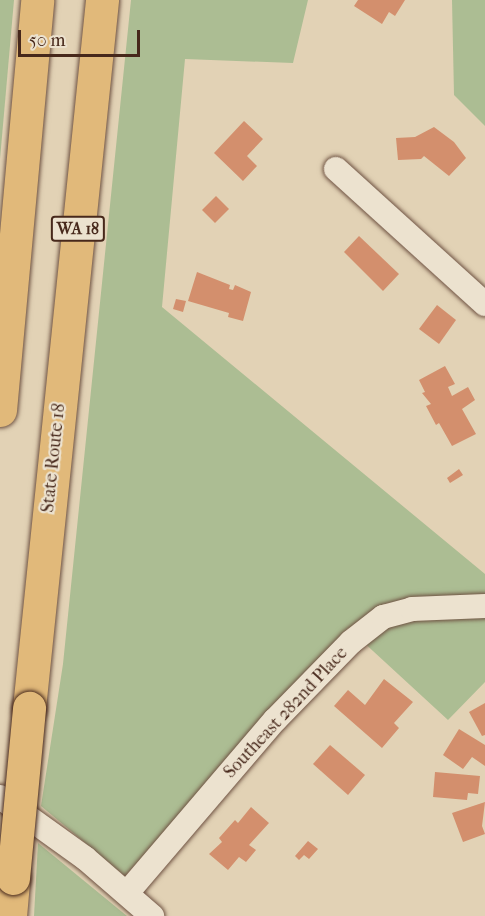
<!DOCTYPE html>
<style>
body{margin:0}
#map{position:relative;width:485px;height:916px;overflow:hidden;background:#e2d2b5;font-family:"IM FELL French Canon",serif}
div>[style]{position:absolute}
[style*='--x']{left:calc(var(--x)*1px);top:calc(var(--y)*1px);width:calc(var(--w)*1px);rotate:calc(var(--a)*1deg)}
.green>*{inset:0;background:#acbd93}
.building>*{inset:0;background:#d38f6d}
.roads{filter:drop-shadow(0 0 2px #6e5242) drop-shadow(0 0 2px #6e5242)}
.minor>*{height:24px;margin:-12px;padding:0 12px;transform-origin:12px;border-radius:12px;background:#ece2cf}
.highway>*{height:33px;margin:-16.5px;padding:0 16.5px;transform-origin:16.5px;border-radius:16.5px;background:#e1b97a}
.bridges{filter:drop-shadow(0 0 2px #47281b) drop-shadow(0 0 2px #47281b)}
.highway-bridge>*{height:33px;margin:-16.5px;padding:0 16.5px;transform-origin:16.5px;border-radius:16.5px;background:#e1b97a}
span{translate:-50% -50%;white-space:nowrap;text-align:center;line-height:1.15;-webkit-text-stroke:4.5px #ece2cf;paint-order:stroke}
.shield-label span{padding:2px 4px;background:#ece2cf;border:2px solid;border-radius:4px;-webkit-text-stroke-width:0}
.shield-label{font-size:16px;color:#47281b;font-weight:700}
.street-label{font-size:18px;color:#47281b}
.scale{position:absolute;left:18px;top:30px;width:122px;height:27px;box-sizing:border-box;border:3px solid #47281b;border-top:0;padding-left:8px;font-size:18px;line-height:21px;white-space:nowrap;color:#47281b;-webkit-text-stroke:4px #ece2cf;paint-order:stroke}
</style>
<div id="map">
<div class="green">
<i style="clip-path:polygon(0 0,14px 0,0 159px)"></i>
<i style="clip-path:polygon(131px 0,308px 0,293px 63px,185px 59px,162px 307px,485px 574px,485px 682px,448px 720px,348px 628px,125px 876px,41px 806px,63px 664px)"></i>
<i style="clip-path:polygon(452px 0,485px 0,485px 126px,454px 95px)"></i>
<i style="clip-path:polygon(38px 843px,127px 916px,34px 916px)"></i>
</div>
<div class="building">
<i style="clip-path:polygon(358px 0,405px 0,395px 16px,389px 12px,382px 24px,354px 6px)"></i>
<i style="clip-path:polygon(244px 121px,263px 139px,247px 156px,257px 166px,243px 181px,214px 153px)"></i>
<i style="clip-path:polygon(434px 127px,454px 142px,466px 158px,449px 176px,424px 156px,421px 159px,398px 160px,396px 138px,415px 137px)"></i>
<i style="clip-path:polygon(216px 196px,229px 209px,215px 223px,202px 210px)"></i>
<i style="clip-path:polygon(359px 236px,399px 274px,383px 291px,344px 252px)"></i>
<i style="clip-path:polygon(197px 272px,230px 285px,229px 289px,233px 290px,235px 285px,251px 292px,243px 321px,228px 317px,229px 313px,188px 301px)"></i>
<i style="clip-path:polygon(176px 299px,186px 301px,183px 312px,173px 309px)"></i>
<i style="clip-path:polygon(437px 305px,456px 320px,439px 344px,419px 329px)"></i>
<i style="clip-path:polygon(445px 366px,455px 384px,448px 387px,452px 396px,468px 387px,475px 400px,462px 409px,476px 434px,452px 446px,439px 423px,436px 425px,426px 406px,431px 404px,422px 393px,425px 392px,419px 380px)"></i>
<i style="clip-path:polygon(459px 469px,463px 475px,450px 483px,447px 478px)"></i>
<i style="clip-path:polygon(384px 679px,413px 702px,394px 723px,399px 728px,382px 748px,334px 706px,348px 690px,365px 705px)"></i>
<i style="clip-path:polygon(485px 703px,485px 735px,482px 736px,469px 712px)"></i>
<i style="clip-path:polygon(459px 729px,485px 745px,485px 766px,472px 757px,463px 769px,443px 755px)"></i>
<i style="clip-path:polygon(330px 745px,365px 775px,348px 795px,313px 764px)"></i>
<i style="clip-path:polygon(435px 772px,480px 776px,478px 794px,468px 793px,467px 800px,433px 797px)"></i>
<i style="clip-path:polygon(485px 802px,482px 826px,485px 834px,463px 842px,452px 813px)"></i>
<i style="clip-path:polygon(251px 807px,269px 823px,249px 845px,256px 850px,246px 862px,239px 857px,228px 870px,209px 854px,222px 842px,219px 838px,235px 820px,238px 823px)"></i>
<i style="clip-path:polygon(308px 841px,318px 849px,309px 859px,304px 855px,299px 860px,295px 856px)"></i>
</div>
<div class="roads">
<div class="minor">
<i style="--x:336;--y:169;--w:201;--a:42.2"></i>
<i style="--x:0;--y:797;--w:105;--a:35.7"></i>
<i style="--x:85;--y:858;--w:89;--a:40.9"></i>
<i style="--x:127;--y:893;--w:228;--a:-49.5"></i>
<i style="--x:275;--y:720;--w:109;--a:-45.7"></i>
<i style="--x:351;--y:642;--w:41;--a:-38"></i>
<i style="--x:383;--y:617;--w:30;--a:-15"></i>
<i style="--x:412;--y:609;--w:73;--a:-2.4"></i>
</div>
<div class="highway">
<i style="--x:0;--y:410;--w:412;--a:-84.8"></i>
<i style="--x:29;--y:708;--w:712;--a:-84.11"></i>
<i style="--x:10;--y:916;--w:38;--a:-85"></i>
</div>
</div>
<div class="bridges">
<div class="highway-bridge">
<i style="--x:13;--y:878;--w:171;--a:-84.6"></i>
</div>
</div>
<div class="shield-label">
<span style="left:78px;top:229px">WA 18</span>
</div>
<div class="street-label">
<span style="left:54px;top:458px;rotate:-84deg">State Route 18</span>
<span style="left:286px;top:713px;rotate:-47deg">Southeast 282nd Place</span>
</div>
<div class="scale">50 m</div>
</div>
